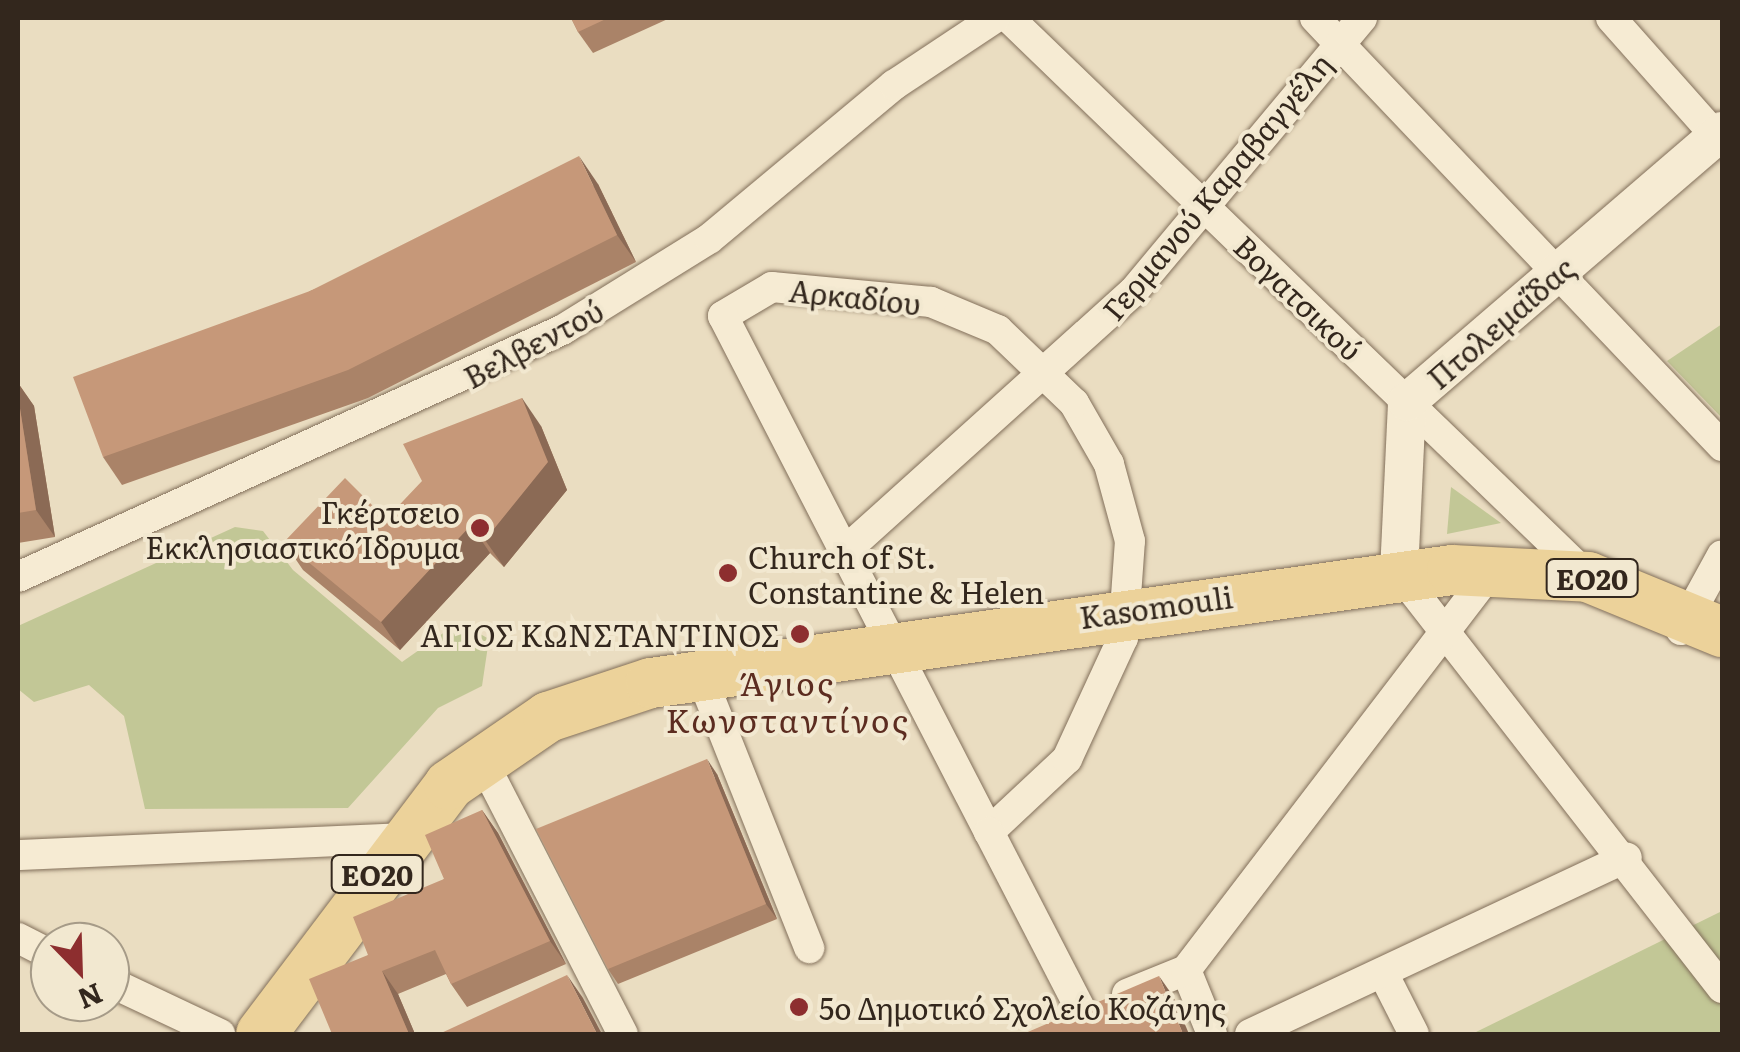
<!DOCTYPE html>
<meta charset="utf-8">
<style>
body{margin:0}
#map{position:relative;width:1740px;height:1052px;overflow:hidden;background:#eaddc1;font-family:Literata,serif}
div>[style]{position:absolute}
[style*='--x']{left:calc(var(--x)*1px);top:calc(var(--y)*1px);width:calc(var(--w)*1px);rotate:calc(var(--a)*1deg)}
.green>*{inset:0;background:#c2c796}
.roads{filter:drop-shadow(0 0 2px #826f5a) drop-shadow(0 0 2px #826f5a)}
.minor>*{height:30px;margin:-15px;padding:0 15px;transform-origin:15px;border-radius:15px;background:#f6ebd3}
.tertiary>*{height:38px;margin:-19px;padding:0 19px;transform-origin:19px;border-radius:19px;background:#f6ebd3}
.primary>*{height:50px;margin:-25px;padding:0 25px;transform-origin:25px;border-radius:25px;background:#ecd29a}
.wall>*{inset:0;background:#aa8368}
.shaded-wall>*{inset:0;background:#8b6a55}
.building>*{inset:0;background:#c69879}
.dots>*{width:28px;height:28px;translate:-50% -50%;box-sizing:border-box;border:5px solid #f2e8d0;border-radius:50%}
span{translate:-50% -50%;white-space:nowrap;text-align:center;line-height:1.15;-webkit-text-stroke:8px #f2e8d0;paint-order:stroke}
.shield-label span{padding:2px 8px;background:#f2e8d0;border:2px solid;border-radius:8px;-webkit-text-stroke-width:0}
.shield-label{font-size:28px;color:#33271d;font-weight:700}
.street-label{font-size:30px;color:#33271d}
.poi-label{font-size:30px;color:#33271d}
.right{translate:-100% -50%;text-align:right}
.left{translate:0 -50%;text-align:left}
.neighbourhood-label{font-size:32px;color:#5c2c20;letter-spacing:2.5px}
.frame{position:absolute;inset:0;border:20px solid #33271d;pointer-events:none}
.north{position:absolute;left:30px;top:922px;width:100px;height:100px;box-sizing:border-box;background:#f2e8d0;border:2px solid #a69b88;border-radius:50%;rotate:157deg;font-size:28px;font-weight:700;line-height:40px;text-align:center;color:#33271d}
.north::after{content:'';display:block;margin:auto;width:35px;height:45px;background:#8d2e2f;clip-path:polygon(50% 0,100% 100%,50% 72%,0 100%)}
</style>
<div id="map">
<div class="green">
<i style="clip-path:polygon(1722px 324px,1722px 418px,1667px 361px)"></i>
<i style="clip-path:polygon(1451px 487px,1501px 523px,1447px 534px)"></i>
<i style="clip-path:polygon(235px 527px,263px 531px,293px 570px,402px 662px,459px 622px,489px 639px,482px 686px,438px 708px,348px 808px,145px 809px,124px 716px,89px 685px,34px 702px,18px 689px,18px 626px)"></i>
<i style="clip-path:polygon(1722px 911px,1722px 1034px,1472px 1034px)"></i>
</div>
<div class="roads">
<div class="minor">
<i style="--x:1009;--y:18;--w:805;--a:43.99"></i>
<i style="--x:1315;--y:18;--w:591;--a:46.44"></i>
<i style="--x:1611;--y:18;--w:167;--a:48.4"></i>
<i style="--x:844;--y:552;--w:389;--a:-42"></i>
<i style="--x:1133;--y:292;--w:357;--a:-50.1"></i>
<i style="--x:1399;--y:573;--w:526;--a:52.11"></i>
<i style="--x:18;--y:577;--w:597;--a:-24.42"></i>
<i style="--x:562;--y:330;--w:173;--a:-31.8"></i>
<i style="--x:709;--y:239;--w:241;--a:-39.8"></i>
<i style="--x:894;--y:85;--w:121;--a:-33.6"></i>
<i style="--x:1681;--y:630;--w:85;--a:-61.3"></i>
<i style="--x:701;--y:676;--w:293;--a:68.3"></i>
<i style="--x:481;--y:758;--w:310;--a:62.8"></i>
<i style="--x:989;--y:832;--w:107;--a:-43.1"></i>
<i style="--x:1067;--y:759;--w:133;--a:-65.2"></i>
<i style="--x:1123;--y:638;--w:97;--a:-85.9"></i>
<i style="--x:1130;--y:541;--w:80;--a:-105.3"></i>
<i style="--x:1109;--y:464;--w:70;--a:-119.8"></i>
<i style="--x:1074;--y:403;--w:105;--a:-136.2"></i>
<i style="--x:998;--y:330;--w:73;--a:-157.3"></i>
<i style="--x:931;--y:302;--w:160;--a:-174.6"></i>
<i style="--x:772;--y:287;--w:57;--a:149.4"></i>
<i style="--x:723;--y:316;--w:581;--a:62.73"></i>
<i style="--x:989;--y:832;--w:203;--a:62.7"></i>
<i style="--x:18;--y:855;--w:385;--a:-2.5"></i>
<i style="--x:18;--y:938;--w:36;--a:27"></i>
<i style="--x:1186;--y:970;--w:69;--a:67.9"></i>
<i style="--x:1383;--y:973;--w:68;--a:63.1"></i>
<i style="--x:110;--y:982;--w:122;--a:25.3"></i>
<i style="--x:1127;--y:994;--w:64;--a:-22.1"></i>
<i style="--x:1186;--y:970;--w:504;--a:-52.58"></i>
<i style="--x:1250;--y:1034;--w:416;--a:-25.1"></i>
</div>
<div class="tertiary">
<i style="--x:1399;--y:573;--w:171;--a:-87.3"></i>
<i style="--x:1407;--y:402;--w:416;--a:-40.7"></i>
</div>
<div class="primary">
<i style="--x:261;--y:1034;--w:312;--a:-52.9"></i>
<i style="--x:449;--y:785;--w:120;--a:-34.5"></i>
<i style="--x:548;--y:717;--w:108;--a:-18.3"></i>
<i style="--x:651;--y:683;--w:809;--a:-8.03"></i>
<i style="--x:1452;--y:570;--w:136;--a:2.9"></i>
<i style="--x:1588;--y:577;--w:145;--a:22.3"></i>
</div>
</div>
<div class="wall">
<i style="clip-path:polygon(571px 18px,670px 18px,593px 53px,578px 32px)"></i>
<i style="clip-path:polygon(598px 184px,636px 262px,368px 398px,122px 485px,103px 457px,310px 291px)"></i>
<i style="clip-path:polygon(18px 383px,34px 406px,55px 537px,18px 543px)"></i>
<i style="clip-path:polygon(541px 426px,567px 490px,504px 567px,490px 553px,400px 650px,303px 570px,284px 542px,386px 519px)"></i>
<i style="clip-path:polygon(717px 774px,777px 919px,618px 984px,608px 969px)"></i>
<i style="clip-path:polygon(482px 810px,498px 833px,566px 964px,467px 1007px,451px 984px,446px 974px,398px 994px,415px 1034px,332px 1034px,368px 955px,444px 879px)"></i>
</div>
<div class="shaded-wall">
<i style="clip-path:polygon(579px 156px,598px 184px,636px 262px,617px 235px)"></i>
<i style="clip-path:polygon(18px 383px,34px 406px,55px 537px,36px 510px,18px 396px)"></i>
<i style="clip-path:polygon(522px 398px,541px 426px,567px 490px,504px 567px,485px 540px)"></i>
<i style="clip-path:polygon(471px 525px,490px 553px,400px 650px,381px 622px)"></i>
<i style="clip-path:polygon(707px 759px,717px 774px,777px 919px,766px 904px)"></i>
<i style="clip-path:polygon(482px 810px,498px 833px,566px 964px,550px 941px)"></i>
<i style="clip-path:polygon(382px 971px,398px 994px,415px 1034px,409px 1034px)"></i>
<i style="clip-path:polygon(567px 975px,583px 998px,602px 1034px,597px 1034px)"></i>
<i style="clip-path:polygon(1159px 976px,1173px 996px,1189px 1034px,1183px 1034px)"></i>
</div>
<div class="building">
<i style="clip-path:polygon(571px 18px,608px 18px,578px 32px)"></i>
<i style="clip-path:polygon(579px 156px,617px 235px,348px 370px,103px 457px,73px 377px,310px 291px)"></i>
<i style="clip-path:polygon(18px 396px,36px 510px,18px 513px)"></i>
<i style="clip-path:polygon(522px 398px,548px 462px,485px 540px,471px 525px,381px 622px,284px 542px,345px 478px,386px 519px,422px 481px,403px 444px)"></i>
<i style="clip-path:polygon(707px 759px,766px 904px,608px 969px,536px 829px)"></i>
<i style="clip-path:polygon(482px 810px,550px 941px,451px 984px,435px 950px,382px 971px,409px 1034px,332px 1034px,309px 979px,368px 955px,353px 917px,444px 879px,425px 835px)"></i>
<i style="clip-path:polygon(567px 975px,597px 1034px,439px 1034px)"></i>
<i style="clip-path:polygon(1159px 976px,1183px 1034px,1023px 1034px)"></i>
</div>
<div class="dots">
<i style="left:480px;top:528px;background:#8d2e2f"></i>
<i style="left:728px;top:573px;background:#8d2e2f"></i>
<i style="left:800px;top:634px;background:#8d2e2f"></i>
<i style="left:799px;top:1007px;background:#8d2e2f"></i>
</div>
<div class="shield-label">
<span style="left:1592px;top:578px">ΕΟ20</span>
<span style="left:377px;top:874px">ΕΟ20</span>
</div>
<div class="street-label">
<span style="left:1216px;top:186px;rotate:-50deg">Γερμανού Καραβαγγέλη</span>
<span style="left:855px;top:296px;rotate:6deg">Αρκαδίου</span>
<span style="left:1299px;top:297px;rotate:44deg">Βογατσικού</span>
<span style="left:1500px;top:322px;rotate:-41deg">Πτολεμαΐδας</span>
<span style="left:533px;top:343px;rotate:-28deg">Βελβεντού</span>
<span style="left:1156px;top:606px;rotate:-8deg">Kasomouli</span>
</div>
<div class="poi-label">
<span class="right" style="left:460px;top:528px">Γκέρτσειο<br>Εκκλησιαστικό Ίδρυμα</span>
<span class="left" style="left:748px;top:573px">Church of St.<br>Constantine &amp; Helen</span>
<span class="right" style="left:780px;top:634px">ΑΓΙΟΣ ΚΩΝΣΤΑΝΤΙΝΟΣ</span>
<span class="left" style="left:819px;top:1007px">5ο Δημοτικό Σχολείο Κοζάνης</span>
</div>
<div class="neighbourhood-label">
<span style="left:788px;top:701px">Άγιος<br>Κωνσταντίνος</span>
</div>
<div class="frame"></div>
<div class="north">N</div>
</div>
